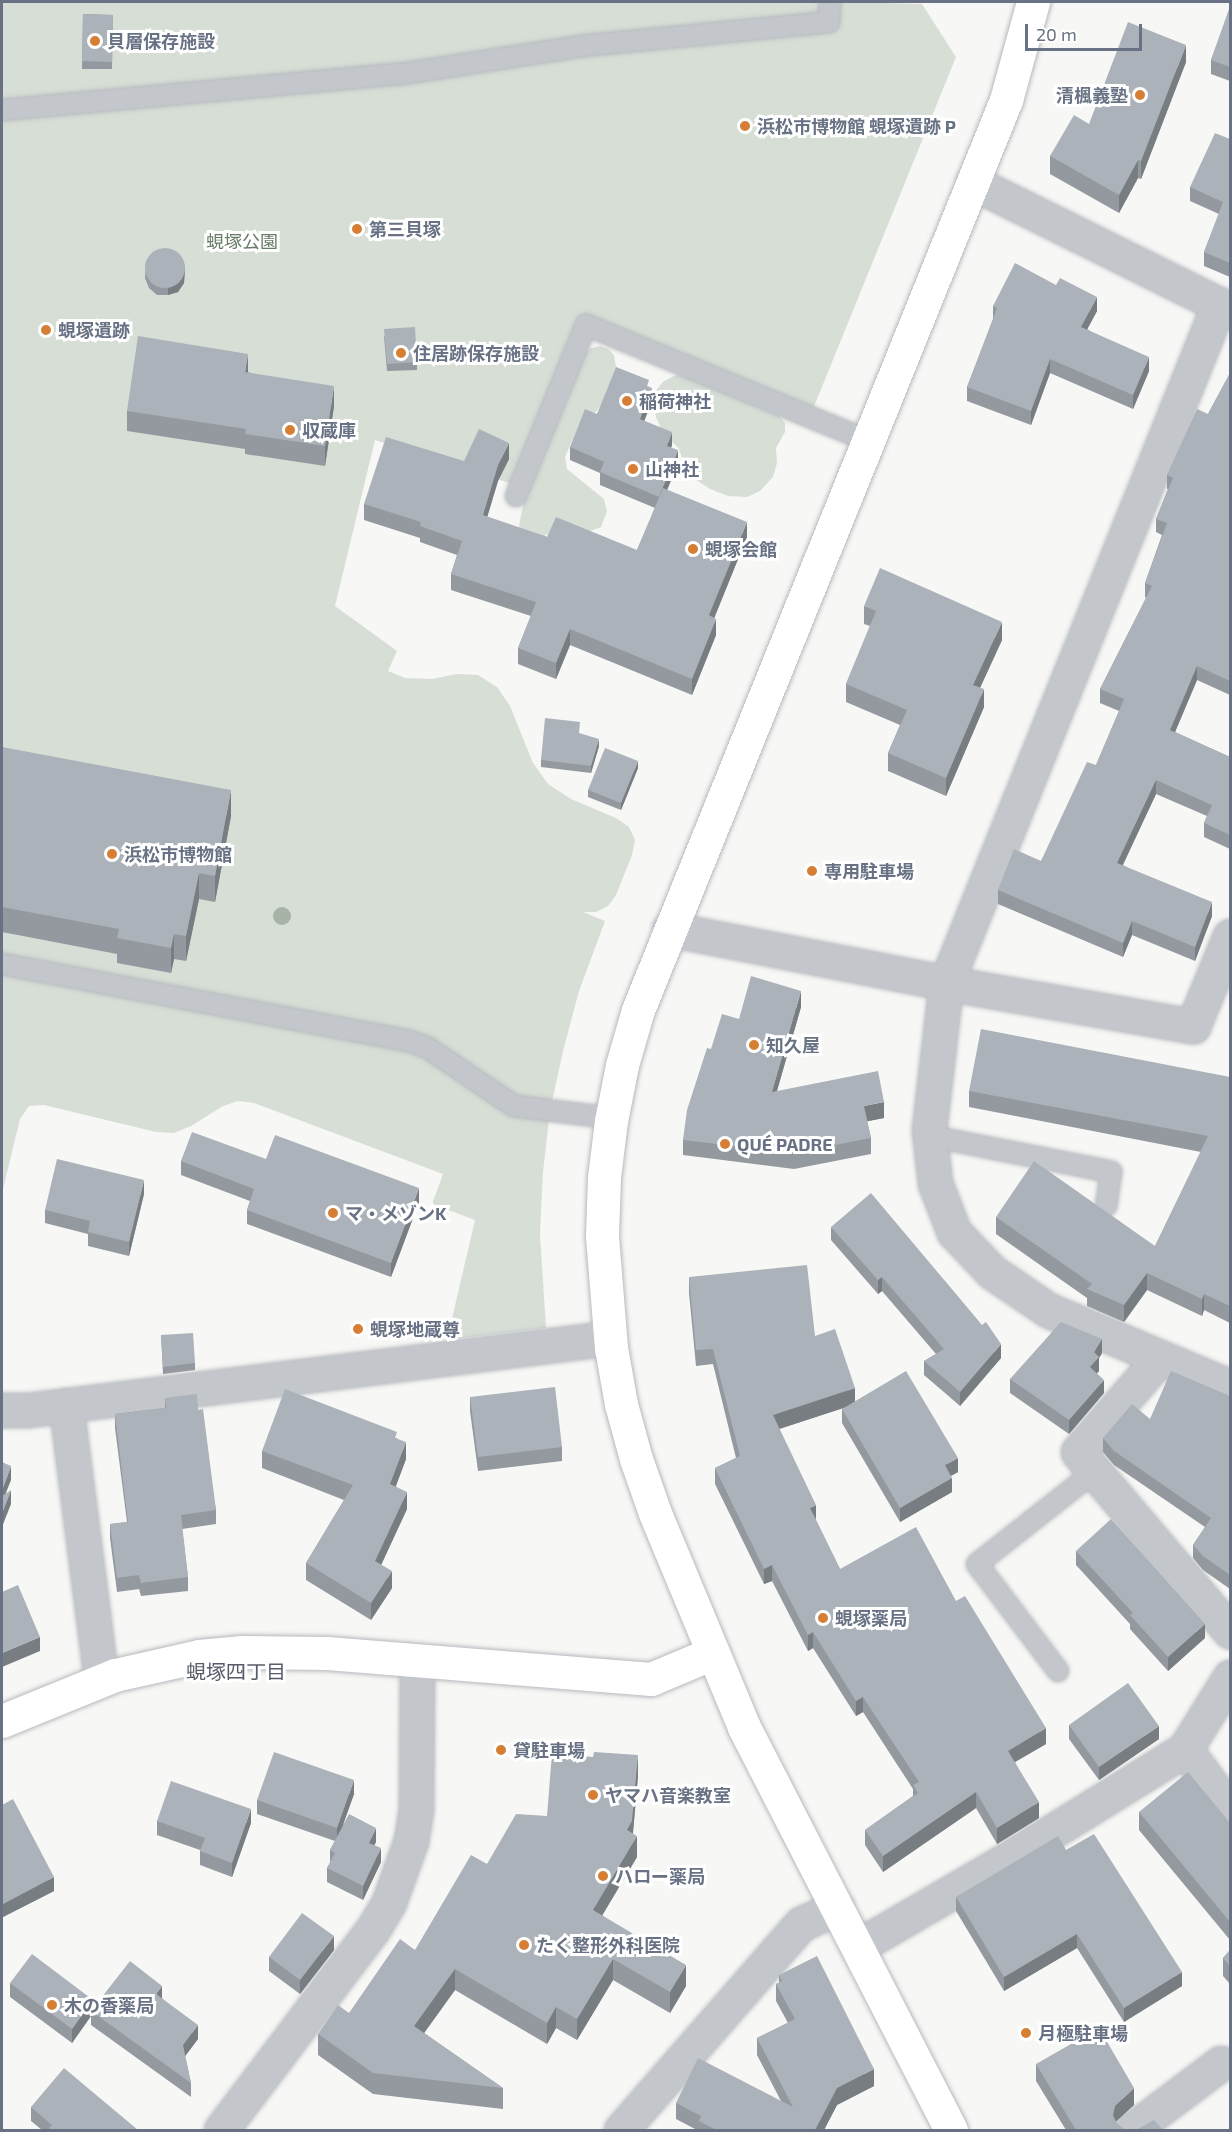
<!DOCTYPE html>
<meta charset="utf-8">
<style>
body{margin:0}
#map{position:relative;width:1232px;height:2132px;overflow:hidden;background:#f7f7f5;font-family:"Exo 2","Noto Sans JP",sans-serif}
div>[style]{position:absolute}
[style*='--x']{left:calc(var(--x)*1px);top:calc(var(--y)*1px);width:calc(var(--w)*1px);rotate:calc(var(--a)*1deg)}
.green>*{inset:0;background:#d7ded6}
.roads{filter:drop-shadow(0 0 2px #b6b9be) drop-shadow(0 0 2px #b6b9be)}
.lane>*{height:20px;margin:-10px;padding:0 10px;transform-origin:10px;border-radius:10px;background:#c3c6ca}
.street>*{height:33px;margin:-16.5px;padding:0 16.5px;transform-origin:16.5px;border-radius:16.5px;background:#c3c6ca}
.secondary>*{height:33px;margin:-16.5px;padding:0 16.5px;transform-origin:16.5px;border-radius:16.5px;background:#fff}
.trees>*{width:18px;height:18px;margin:-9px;border-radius:50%;background:#a8b3a7}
.wall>*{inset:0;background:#94999f}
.shaded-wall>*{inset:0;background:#787d82}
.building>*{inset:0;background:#acb2b9}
.round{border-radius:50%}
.dots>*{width:16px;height:16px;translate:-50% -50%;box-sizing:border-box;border:3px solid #fff;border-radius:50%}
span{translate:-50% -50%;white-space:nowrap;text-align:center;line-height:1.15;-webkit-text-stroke:6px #fff;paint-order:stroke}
.poi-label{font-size:18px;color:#687284;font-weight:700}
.left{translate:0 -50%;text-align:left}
.right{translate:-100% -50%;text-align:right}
.park-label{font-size:18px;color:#677b67}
.neighbourhood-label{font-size:20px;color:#565c69}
.frame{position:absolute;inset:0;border:3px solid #687284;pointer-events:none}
.scale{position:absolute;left:1025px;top:24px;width:117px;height:27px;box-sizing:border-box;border:3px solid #687284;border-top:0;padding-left:8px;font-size:18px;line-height:21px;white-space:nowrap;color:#687284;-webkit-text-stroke:4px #fff;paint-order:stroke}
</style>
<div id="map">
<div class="green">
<i style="clip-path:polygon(2px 2px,854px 2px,922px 4px,956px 57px,813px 409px,590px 318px,512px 484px,375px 440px,335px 606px,397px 651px,388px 671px,405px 678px,432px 679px,457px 674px,478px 675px,497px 687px,510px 706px,533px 763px,548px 784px,571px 799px,616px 818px,629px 827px,635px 840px,632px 855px,616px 895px,608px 906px,596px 912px,583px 912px,605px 921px,579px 991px,563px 1051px,550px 1111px,543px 1172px,540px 1234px,546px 1328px,447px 1340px,475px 1220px,432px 1204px,443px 1174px,254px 1103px,238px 1101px,223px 1106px,191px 1126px,174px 1133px,156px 1132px,44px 1105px,29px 1106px,20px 1119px,2px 1193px)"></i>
<i style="clip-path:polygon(600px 346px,608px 349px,614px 355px,616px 367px,602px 402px,597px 411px,579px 425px,565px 457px,567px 469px,604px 499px,607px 511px,601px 527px,588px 532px,559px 528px,537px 540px,525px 535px,519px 526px,524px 500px,582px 358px,589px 349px)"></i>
<i style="clip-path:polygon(676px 375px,687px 376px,779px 416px,785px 423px,785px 432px,776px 448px,777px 463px,773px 477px,760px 491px,747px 497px,728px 496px,710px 489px,695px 479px,685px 467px,679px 449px,662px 431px,656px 417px,654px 401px,657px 389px,664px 381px)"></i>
</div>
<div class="roads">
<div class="lane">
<i style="--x:2;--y:110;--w:401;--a:-5.2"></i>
<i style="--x:401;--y:74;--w:182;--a:-8.8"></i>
<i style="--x:581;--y:46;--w:249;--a:-5.5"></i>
<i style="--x:829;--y:22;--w:20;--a:-87"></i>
<i style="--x:516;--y:496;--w:185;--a:-67.7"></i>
<i style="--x:586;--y:325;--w:304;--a:22.3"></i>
<i style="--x:2;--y:964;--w:415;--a:10.7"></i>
<i style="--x:410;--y:1041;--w:19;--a:21"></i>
<i style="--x:428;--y:1048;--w:104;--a:34"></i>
<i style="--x:514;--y:1106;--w:99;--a:7"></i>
<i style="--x:930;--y:1136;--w:185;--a:11.2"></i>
<i style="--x:1111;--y:1172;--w:34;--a:98"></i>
<i style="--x:1058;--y:1671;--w:134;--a:-127.1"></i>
<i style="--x:977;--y:1564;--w:150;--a:-38.2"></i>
</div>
<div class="street">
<i style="--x:972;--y:182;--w:288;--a:26.4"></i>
<i style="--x:1219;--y:304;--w:732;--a:111.9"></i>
<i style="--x:946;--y:983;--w:148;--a:96.6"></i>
<i style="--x:929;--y:1130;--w:53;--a:83.5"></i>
<i style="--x:935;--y:1183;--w:53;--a:68.8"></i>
<i style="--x:954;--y:1232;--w:55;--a:46.5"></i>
<i style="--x:992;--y:1272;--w:68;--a:34.2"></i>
<i style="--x:1048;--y:1310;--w:198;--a:22.9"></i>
<i style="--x:669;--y:929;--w:282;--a:11"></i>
<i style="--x:946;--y:983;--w:251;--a:9.9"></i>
<i style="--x:1193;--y:1026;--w:97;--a:-67.7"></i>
<i style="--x:1159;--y:1359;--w:123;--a:131.1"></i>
<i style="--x:1078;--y:1452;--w:235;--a:49.7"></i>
<i style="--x:66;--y:1405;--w:277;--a:82.7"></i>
<i style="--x:2;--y:1410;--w:26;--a:0"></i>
<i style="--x:28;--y:1410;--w:585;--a:-7.06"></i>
<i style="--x:1185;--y:1749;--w:76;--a:53.6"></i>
<i style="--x:857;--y:1947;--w:169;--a:-30.2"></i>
<i style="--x:1003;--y:1862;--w:214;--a:-31.8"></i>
<i style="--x:1185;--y:1749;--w:85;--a:-58"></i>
<i style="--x:221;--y:2130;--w:252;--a:-52.9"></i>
<i style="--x:373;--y:1929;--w:31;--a:-59"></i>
<i style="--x:389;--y:1902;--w:65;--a:-70.2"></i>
<i style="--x:411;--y:1841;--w:33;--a:-81"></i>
<i style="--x:416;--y:1808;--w:148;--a:-89.6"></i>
<i style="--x:621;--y:2130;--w:274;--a:-48.9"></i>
<i style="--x:801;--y:1924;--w:40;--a:-25"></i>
<i style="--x:1132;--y:2130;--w:111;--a:-37"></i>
</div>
<div class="secondary">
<i style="--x:2;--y:1721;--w:122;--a:-22.2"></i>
<i style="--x:115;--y:1675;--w:86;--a:-12.7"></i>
<i style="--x:199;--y:1656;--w:43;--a:-5.3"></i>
<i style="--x:242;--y:1652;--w:85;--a:0.7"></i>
<i style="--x:327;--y:1653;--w:325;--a:4.6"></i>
<i style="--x:651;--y:1679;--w:67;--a:-22.8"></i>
<i style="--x:951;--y:2130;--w:453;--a:-117.2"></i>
<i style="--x:744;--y:1727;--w:232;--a:-112.6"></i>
<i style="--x:655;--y:1513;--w:57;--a:-109.4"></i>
<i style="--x:636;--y:1459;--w:57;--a:-105.3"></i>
<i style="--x:621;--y:1404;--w:57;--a:-100.1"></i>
<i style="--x:611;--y:1348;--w:113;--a:-94.6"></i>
<i style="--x:602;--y:1235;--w:58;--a:-88"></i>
<i style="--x:604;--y:1177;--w:56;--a:-82.9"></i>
<i style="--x:611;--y:1121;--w:57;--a:-78.9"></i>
<i style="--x:622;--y:1065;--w:57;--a:-73.8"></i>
<i style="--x:638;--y:1010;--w:982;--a:-67.98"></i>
<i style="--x:1006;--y:100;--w:102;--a:-74.6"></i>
</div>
</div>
<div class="trees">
<i style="left:282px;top:916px"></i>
</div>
<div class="wall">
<i style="clip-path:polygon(1230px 9px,1230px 81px,1211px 74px,1211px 60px)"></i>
<i style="clip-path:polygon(83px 14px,113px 15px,112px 69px,82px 69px)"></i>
<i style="clip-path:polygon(1186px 62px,1141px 179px,1138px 178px,1119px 213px,1050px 174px,1050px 156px,1089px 124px)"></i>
<i style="clip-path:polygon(1230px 139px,1230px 277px,1204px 266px,1204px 252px,1219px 214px,1190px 201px,1190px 187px)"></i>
<i style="clip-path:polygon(146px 261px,185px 272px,184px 283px,178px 292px,168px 295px,157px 295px,149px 288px,145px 278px)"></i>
<i style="clip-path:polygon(993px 306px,1097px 311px,1087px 329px,1149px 371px,1133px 409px,1050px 373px,1031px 425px,967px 401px,967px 387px,993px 320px)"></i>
<i style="clip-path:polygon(384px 336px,417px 362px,417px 370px,387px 371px)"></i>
<i style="clip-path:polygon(248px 372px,334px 406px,325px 466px,245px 454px,245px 449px,127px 431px,127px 411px)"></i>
<i style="clip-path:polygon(1230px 373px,1230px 695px,1197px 680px,1175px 732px,1230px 757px,1230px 849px,1204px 837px,1204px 823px,1207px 816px,1156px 794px,1123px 865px,1212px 916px,1195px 961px,1132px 935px,1123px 957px,998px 904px,998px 890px,1041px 861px,1096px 765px,1119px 711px,1100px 703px,1100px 689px,1146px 598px,1145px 597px,1145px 583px,1162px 535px,1156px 532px,1156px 519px,1168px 489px,1167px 489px,1167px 475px,1208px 414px)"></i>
<i style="clip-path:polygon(649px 387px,652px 401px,644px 421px,672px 445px,671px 447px,678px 463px,667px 490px,747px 537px,714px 618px,716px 635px,692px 695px,570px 645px,556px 679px,518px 664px,518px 648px,531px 616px,451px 590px,451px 574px,457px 555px,420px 542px,420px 538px,364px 520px,364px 504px,464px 461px,509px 459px,498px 481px,487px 517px,547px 537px,637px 550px,655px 508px,600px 485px,600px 473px,570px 460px,570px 447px,597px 414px)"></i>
<i style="clip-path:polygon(864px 606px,1002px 640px,980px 688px,984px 707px,946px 796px,888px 771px,888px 753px,900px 725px,846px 702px,846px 684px,870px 626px,864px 624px)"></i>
<i style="clip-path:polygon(579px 734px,599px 746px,591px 773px,541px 767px,541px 760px)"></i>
<i style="clip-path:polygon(2px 747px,231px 816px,215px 902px,199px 899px,186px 961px,174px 959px,171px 973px,117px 963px,117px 954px,2px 932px)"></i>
<i style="clip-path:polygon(638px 768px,621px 810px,588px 797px,588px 790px)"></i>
<i style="clip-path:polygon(801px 1007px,777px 1091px,884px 1118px,867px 1121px,871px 1138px,871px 1154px,794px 1169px,683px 1155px,683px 1140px,711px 1049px,739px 1019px)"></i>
<i style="clip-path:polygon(1230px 1077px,1230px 1323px,1204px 1310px,1202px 1316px,1147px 1290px,1124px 1322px,1087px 1306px,1087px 1298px,996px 1234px,996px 1217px,1155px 1246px,1201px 1152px,969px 1107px,969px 1091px)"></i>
<i style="clip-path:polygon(266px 1159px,419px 1202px,391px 1277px,247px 1224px,247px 1210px,250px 1201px,181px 1175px,181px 1161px)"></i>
<i style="clip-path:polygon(144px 1194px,129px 1256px,88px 1246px,88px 1234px,45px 1223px,45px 1210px)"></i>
<i style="clip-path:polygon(831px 1227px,1001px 1358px,960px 1406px,924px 1375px,924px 1361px,936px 1354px,882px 1291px,878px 1294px,831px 1240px)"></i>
<i style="clip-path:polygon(689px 1277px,815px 1336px,855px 1402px,958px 1472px,951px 1476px,952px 1492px,900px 1522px,842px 1423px,842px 1409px,847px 1407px,779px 1429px,816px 1520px,840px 1569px,956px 1601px,1046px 1744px,1015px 1762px,1039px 1818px,997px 1844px,976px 1808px,883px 1872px,865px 1845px,865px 1830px,913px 1796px,913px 1789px,863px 1712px,856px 1716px,813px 1648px,808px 1651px,772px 1581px,764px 1584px,715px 1484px,715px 1468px,736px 1458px,713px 1364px,696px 1366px,689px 1293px)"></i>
<i style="clip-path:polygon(161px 1335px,195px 1363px,195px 1370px,163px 1374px)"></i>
<i style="clip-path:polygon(1102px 1353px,1099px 1358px,1099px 1371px,1097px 1373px,1104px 1393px,1069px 1434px,1010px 1393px,1010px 1379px)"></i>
<i style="clip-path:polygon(1230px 1396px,1230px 1589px,1203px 1570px,1193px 1558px,1193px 1545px,1205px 1527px,1114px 1465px,1103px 1452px,1103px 1438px,1150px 1419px)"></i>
<i style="clip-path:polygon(470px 1397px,562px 1447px,562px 1461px,478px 1471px,470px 1411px)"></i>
<i style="clip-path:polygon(165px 1398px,198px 1410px,216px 1510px,216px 1524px,182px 1529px,188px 1577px,188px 1591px,141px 1596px,139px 1589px,117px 1592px,110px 1538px,110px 1524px,127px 1522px,115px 1428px,115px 1414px,165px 1408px)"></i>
<i style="clip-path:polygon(397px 1438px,406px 1459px,396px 1486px,407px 1509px,381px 1565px,392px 1588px,371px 1620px,306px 1580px,306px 1563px,344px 1500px,262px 1468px,262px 1451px)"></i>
<i style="clip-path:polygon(1076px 1551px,1205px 1638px,1168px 1671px,1130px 1629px,1130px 1624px,1076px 1565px)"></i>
<i style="clip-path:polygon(1069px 1725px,1159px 1739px,1099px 1780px,1069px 1739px)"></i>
<i style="clip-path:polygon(638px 1776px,633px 1834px,637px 1857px,602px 1915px,686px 1986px,670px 2013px,613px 1980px,577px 2040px,556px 2028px,547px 2044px,455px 1990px,424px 2033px,503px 2088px,503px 2109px,373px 2094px,318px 2055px,318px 2034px,349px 2013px,415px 1950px,487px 1864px,547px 1816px)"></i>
<i style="clip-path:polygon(354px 1794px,343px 1824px,376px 1842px,374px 1845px,381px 1862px,363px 1900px,327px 1882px,327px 1868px,330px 1863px,330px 1850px,335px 1841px,257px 1814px,257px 1800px)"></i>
<i style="clip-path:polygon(2px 1805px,54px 1891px,3px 1917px,2px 1915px)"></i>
<i style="clip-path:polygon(1139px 1812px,1230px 1823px,1230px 1940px,1139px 1830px)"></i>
<i style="clip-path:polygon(157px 1821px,251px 1823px,232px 1877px,200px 1865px,200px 1850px,157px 1835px)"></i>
<i style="clip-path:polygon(1066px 1850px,1182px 1986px,1124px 2022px,1077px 1948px,1004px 1991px,956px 1911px,956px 1897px)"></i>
<i style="clip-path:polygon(334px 1950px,300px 1994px,269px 1971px,269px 1957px)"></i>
<i style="clip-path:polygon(1230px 1950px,1230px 1984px,1223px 1976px,1223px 1958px)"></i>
<i style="clip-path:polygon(779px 1975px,874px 2086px,837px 2105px,824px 2130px,697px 2130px,676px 2119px,676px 2103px,781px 2101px,757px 2055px,757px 2038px,788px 2023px,776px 2001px,776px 1984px,779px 1983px)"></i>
<i style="clip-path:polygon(10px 1983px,93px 2009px,162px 1998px,198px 2039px,185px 2056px,191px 2083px,191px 2097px,91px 2025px,91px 2016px,72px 2043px,10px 1997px)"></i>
<i style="clip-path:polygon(1036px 2064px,1134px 2105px,1116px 2122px,1117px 2124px,1125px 2130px,1066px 2130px,1036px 2081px)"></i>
<i style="clip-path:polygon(31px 2107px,138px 2130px,42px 2130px,31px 2121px)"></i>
</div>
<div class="shaded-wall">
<i style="clip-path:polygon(1186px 45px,1186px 62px,1141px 179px,1141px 161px)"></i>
<i style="clip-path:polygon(1138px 160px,1138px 178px,1119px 213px,1119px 195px)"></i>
<i style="clip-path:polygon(185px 265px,184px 283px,178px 292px,168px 295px,168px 288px)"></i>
<i style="clip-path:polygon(1097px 297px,1097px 311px,1081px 341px,1081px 327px)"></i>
<i style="clip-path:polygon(248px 354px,248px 374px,245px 372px)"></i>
<i style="clip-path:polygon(1149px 357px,1149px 371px,1133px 409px,1133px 395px)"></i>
<i style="clip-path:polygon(1050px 359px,1050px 373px,1031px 425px,1031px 411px)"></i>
<i style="clip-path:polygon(334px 386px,334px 406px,325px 466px,325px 446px)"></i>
<i style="clip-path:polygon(652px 388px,652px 401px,640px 432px,640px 419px)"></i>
<i style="clip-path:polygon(672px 432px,672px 445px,667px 458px,667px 446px)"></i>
<i style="clip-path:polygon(509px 443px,509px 459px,498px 481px,483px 531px,483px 515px,498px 465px)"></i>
<i style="clip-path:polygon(678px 450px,678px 463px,659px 510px,659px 497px)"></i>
<i style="clip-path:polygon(747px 522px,747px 537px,709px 631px,709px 615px)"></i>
<i style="clip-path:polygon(716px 619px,716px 635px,692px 695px,692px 679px)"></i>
<i style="clip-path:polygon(1002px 622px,1002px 640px,973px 703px,973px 685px)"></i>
<i style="clip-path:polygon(570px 629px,570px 645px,556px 679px,556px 663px)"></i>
<i style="clip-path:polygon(1197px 666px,1197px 680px,1170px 744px,1170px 730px)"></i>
<i style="clip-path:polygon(984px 689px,984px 707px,946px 796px,946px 778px)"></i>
<i style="clip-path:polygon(599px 739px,599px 746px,591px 773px,591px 766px)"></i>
<i style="clip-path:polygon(638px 761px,638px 768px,621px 810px,621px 803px)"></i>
<i style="clip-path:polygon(1156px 780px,1156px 794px,1117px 877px,1117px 863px)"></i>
<i style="clip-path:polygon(231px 790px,231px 816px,215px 902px,215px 876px)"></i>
<i style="clip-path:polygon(199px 873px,199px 899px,186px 961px,186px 936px)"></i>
<i style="clip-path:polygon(1212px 902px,1212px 916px,1195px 961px,1195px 947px)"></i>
<i style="clip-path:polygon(1132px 921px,1132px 935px,1123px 957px,1123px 943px)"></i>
<i style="clip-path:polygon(174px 934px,174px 959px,171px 973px,171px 948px)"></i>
<i style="clip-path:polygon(801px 991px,801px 1007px,772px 1108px,772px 1092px)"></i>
<i style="clip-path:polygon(884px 1102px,884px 1118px,864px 1122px,864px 1106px)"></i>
<i style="clip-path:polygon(144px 1180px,144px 1194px,129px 1256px,129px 1242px)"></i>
<i style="clip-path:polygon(419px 1188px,419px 1202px,391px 1277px,391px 1263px)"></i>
<i style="clip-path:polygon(1147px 1273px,1147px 1290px,1124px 1322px,1124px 1305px)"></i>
<i style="clip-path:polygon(882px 1277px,882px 1291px,878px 1294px,878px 1280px)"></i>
<i style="clip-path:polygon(1204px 1294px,1204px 1310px,1202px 1316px,1202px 1299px)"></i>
<i style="clip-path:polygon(1102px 1339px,1102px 1353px,1099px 1358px,1099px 1371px,1090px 1381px,1090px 1367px,1094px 1352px)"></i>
<i style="clip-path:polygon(1001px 1344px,1001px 1358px,960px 1406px,960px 1392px)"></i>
<i style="clip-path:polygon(1104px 1380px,1104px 1393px,1069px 1434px,1069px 1420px)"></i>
<i style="clip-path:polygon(855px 1388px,855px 1404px,773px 1431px,773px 1415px)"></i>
<i style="clip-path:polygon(406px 1442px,406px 1459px,390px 1501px,390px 1484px)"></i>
<i style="clip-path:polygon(958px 1458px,958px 1472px,945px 1479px,945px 1465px)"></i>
<i style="clip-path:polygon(11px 1466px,11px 1480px,2px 1503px,2px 1490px)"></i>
<i style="clip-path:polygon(952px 1478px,952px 1492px,900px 1522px,900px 1508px)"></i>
<i style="clip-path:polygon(11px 1490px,11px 1504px,2px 1527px,2px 1513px)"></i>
<i style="clip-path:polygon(407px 1492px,407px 1509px,375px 1578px,375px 1561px)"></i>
<i style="clip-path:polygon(816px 1505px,816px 1520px,810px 1508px)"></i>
<i style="clip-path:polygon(772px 1565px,772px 1581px,764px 1584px,764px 1569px)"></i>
<i style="clip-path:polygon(392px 1571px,392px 1588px,371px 1620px,371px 1603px)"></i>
<i style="clip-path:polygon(1205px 1624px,1205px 1638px,1168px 1671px,1168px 1657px)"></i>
<i style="clip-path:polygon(813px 1632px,813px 1648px,808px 1651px,808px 1635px)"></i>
<i style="clip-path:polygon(40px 1637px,40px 1651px,2px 1667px,2px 1653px)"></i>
<i style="clip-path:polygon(863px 1697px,863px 1712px,856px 1716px,856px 1701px)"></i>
<i style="clip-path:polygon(1159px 1726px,1159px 1739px,1099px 1780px,1099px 1767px)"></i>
<i style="clip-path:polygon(1046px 1728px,1046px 1744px,1008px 1766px,1008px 1751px)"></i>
<i style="clip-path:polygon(638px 1755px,638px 1776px,632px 1842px,627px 1830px)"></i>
<i style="clip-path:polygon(354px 1780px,354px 1794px,337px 1842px,337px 1828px)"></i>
<i style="clip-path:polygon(976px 1792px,976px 1808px,883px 1872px,883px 1856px)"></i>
<i style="clip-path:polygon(1039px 1802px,1039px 1818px,997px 1844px,997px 1828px)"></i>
<i style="clip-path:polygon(251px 1809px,251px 1823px,232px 1877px,232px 1863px)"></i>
<i style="clip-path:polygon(376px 1828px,376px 1842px,369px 1856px,369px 1843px)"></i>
<i style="clip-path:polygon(637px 1836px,637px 1857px,593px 1931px,593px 1910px)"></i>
<i style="clip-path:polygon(381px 1848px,381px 1862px,363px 1900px,363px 1886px)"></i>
<i style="clip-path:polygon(54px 1877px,54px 1891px,3px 1917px,3px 1904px)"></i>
<i style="clip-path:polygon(1077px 1934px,1077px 1948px,1004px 1991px,1004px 1977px)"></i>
<i style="clip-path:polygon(334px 1936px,334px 1950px,300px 1994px,300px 1980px)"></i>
<i style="clip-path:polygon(613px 1959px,613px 1980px,577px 2040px,577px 2019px)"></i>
<i style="clip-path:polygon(686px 1965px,686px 1986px,670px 2013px,670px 1992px)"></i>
<i style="clip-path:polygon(455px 1969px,455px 1990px,414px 2047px,414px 2026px)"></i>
<i style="clip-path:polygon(1182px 1972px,1182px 1986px,1124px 2022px,1124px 2008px)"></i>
<i style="clip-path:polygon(162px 1986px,162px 2000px,156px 1994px)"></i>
<i style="clip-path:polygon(93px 2000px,93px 2013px,91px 2011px,91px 2016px,72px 2043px,72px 2029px)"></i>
<i style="clip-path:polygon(556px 2007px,556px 2028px,547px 2044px,547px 2023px)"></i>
<i style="clip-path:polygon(198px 2025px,198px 2039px,183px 2059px,183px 2045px)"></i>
<i style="clip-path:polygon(874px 2069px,874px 2086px,837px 2105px,824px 2130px,815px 2130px,837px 2088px)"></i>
<i style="clip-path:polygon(1134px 2088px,1134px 2105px,1115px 2122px,1113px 2115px,1115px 2106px)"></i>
</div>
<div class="building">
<i style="clip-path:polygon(1229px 9px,1230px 9px,1230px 67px,1211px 60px)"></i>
<i style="clip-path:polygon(83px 14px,113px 15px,112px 62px,82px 61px)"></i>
<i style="clip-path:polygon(1128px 22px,1186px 45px,1141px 161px,1138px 160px,1119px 195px,1050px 156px,1074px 115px,1089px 124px)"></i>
<i style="clip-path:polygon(1215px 133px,1230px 139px,1230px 263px,1204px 252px,1223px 202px,1190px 187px)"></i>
<i class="round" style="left:145px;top:248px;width:40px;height:40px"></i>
<i style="clip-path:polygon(1015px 263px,1056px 285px,1060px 278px,1097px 297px,1081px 327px,1149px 357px,1133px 395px,1050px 359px,1031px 411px,967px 387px,997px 308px,993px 306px)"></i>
<i style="clip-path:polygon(415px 327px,417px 362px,387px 364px,384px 329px)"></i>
<i style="clip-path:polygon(138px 336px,248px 354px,245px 372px,334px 386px,325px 446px,245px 434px,246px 429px,127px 411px)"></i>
<i style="clip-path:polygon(616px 367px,649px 380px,647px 386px,652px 388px,640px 419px,672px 432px,667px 446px,678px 450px,659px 497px,600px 472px,604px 462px,570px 447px,585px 409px,597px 414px)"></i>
<i style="clip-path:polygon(1230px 373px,1230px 681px,1197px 666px,1170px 730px,1230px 757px,1230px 835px,1204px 823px,1212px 805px,1156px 780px,1117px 863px,1212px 902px,1195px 947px,1132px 921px,1123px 943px,998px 890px,1014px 849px,1041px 861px,1087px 762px,1096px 765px,1124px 699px,1100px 689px,1152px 586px,1145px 583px,1167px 523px,1156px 519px,1173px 478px,1167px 475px,1197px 409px,1208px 414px)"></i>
<i style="clip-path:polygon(479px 429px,509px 443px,498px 465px,483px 515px,547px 537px,556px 517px,637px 550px,663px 488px,747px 522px,709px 615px,716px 619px,692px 679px,570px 629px,556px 663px,518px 648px,536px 602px,451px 574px,462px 541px,420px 526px,421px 522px,364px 504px,386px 437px,464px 461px)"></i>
<i style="clip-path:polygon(880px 568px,1002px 622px,973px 685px,984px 689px,946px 778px,888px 753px,907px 710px,846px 684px,876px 611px,864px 606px)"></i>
<i style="clip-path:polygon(545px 718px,580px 722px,579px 733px,599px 739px,591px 766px,541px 760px)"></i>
<i style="clip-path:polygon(2px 747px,231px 790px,215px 876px,199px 873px,186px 936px,174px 934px,171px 948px,117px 938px,119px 929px,2px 907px)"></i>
<i style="clip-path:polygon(605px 748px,638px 761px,621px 803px,588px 790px)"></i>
<i style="clip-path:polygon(751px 976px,801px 991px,772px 1092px,878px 1071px,884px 1102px,864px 1106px,871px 1138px,794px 1153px,683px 1140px,687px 1110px,707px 1048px,711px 1049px,722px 1014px,739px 1019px)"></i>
<i style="clip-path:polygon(981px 1029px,1230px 1077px,1230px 1306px,1204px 1294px,1202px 1299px,1147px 1273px,1124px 1305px,1087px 1289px,1092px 1284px,996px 1217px,1034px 1161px,1155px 1246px,1208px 1136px,969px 1091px)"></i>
<i style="clip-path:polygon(192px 1132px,266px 1159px,275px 1135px,419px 1188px,391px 1263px,247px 1210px,254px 1189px,181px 1161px)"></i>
<i style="clip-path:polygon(57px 1159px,144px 1180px,129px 1242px,88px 1232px,90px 1221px,45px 1210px)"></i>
<i style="clip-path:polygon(871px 1193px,982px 1325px,986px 1322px,1001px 1344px,960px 1392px,924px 1361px,944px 1349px,882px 1277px,878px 1280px,831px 1227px)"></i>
<i style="clip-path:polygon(807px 1265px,815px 1336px,835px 1329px,855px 1388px,773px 1415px,816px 1505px,810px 1508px,840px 1569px,916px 1527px,956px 1601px,965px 1596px,1046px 1728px,1008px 1751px,1039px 1802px,997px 1828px,976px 1792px,883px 1856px,865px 1830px,918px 1793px,913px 1785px,919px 1782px,863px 1697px,856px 1701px,813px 1632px,808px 1635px,772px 1565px,764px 1569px,715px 1468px,740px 1456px,713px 1349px,696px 1350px,689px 1277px)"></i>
<i style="clip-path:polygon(1061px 1322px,1102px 1339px,1094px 1352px,1099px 1357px,1090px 1367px,1104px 1380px,1069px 1420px,1010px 1379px)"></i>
<i style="clip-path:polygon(193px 1333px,195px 1363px,163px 1367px,161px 1335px)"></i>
<i style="clip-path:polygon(906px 1371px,958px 1458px,945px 1465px,952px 1478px,900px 1508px,842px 1409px)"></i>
<i style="clip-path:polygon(1171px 1371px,1230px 1396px,1230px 1575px,1203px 1556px,1193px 1545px,1211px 1518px,1114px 1451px,1103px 1438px,1132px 1404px,1150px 1419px)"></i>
<i style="clip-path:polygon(555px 1387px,562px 1447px,478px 1457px,470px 1397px)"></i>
<i style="clip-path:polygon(285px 1389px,397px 1432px,395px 1438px,406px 1442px,390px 1484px,407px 1492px,375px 1561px,392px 1571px,371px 1603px,306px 1563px,353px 1485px,262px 1451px)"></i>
<i style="clip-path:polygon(197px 1394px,198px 1410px,203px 1409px,216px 1510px,181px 1515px,188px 1577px,141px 1583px,139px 1575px,117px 1578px,110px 1524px,128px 1522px,115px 1414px,166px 1408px,165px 1398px)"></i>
<i style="clip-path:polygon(2px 1462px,11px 1466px,2px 1490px)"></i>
<i style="clip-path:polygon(11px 1490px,2px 1513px,2px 1496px)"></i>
<i style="clip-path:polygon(1111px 1519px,1205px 1624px,1168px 1657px,1130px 1615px,1133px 1613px,1076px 1551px)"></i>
<i style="clip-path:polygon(18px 1585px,40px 1637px,2px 1653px,2px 1592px)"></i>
<i style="clip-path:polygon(1128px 1683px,1159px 1726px,1099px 1767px,1069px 1725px)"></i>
<i style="clip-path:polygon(274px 1752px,354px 1780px,337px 1828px,257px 1800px)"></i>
<i style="clip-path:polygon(594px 1752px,638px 1755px,632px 1821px,627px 1830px,637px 1836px,593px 1910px,686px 1965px,670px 1992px,613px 1959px,577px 2019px,556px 2007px,547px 2023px,455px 1969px,414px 2026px,503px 2088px,373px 2073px,318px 2034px,338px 2005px,349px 2013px,400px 1939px,415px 1950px,471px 1855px,487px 1864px,516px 1814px,547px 1816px,552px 1753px,593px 1757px)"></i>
<i style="clip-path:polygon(1188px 1772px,1230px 1823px,1230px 1922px,1139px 1812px)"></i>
<i style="clip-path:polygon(171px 1781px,251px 1809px,232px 1863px,200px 1851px,205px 1838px,157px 1821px)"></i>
<i style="clip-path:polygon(13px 1799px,54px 1877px,3px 1904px,2px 1902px,2px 1805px)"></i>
<i style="clip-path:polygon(349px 1814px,376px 1828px,369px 1843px,381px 1848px,363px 1886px,327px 1868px,335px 1853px,330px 1850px)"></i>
<i style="clip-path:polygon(1094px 1834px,1182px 1972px,1124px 2008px,1077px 1934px,1004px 1977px,956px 1897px,1058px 1836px,1066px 1850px)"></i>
<i style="clip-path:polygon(302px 1913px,334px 1936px,300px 1980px,269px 1957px)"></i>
<i style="clip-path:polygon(1230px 1950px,1230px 1966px,1223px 1958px)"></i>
<i style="clip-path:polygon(32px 1954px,93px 2000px,72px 2029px,10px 1983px)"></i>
<i style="clip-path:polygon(817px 1956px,874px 2069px,837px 2088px,815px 2130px,716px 2130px,699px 2121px,701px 2116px,676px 2103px,698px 2058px,793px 2107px,757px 2038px,795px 2019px,776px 1984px,782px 1981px,779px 1975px)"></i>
<i style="clip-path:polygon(130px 1961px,162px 1986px,156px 1994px,198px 2025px,183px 2045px,191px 2083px,91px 2011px)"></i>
<i style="clip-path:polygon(1099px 2028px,1134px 2088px,1115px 2106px,1113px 2115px,1117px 2124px,1125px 2130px,1076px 2130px,1036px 2064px)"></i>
<i style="clip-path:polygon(64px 2068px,138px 2130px,52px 2130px,49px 2128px,52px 2125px,31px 2107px)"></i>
<i style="clip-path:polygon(1154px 2120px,1163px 2130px,1136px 2130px)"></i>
</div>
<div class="dots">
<i style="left:95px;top:41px;background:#d77e35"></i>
<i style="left:1140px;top:95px;background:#d77e35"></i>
<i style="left:745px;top:126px;background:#d77e35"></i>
<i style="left:357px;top:229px;background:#d77e35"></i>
<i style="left:46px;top:330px;background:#d77e35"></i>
<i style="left:401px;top:353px;background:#d77e35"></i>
<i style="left:627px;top:401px;background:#d77e35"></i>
<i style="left:290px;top:430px;background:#d77e35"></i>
<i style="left:633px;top:469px;background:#d77e35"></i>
<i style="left:693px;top:549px;background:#d77e35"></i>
<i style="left:112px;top:854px;background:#d77e35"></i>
<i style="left:812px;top:871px;background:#d77e35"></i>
<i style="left:754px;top:1045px;background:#d77e35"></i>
<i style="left:725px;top:1144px;background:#d77e35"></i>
<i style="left:333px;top:1213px;background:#d77e35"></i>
<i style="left:358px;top:1329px;background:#d77e35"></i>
<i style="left:823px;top:1618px;background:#d77e35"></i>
<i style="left:501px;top:1750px;background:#d77e35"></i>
<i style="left:593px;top:1795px;background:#d77e35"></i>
<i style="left:603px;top:1876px;background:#d77e35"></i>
<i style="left:524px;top:1945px;background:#d77e35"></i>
<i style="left:52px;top:2005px;background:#d77e35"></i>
<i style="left:1026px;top:2033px;background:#d77e35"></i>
</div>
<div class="poi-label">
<span class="left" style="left:107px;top:41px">貝層保存施設</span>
<span class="right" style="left:1128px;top:95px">清楓義塾</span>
<span class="left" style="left:757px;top:126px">浜松市博物館 蜆塚遺跡 P</span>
<span class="left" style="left:369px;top:229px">第三貝塚</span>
<span class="left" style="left:58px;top:330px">蜆塚遺跡</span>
<span class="left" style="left:413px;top:353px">住居跡保存施設</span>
<span class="left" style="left:639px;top:401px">稲荷神社</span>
<span class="left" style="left:302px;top:430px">収蔵庫</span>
<span class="left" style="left:645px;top:469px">山神社</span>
<span class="left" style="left:705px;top:549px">蜆塚会館</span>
<span class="left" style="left:124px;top:854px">浜松市博物館</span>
<span class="left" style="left:824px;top:871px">専用駐車場</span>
<span class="left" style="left:766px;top:1045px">知久屋</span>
<span class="left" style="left:737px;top:1144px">QUÉ PADRE</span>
<span class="left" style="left:345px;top:1213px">マ・メゾンK</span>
<span class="left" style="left:370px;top:1329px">蜆塚地蔵尊</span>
<span class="left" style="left:835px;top:1618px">蜆塚薬局</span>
<span class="left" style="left:513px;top:1750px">貸駐車場</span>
<span class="left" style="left:605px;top:1795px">ヤマハ音楽教室</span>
<span class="left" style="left:615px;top:1876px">ハロー薬局</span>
<span class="left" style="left:536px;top:1945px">たく整形外科医院</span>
<span class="left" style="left:64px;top:2005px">木の香薬局</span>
<span class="left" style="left:1038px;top:2033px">月極駐車場</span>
</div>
<div class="park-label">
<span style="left:242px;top:241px">蜆塚公園</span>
</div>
<div class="neighbourhood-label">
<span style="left:236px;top:1671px">蜆塚四丁目</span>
</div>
<div class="frame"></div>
<div class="scale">20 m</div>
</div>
